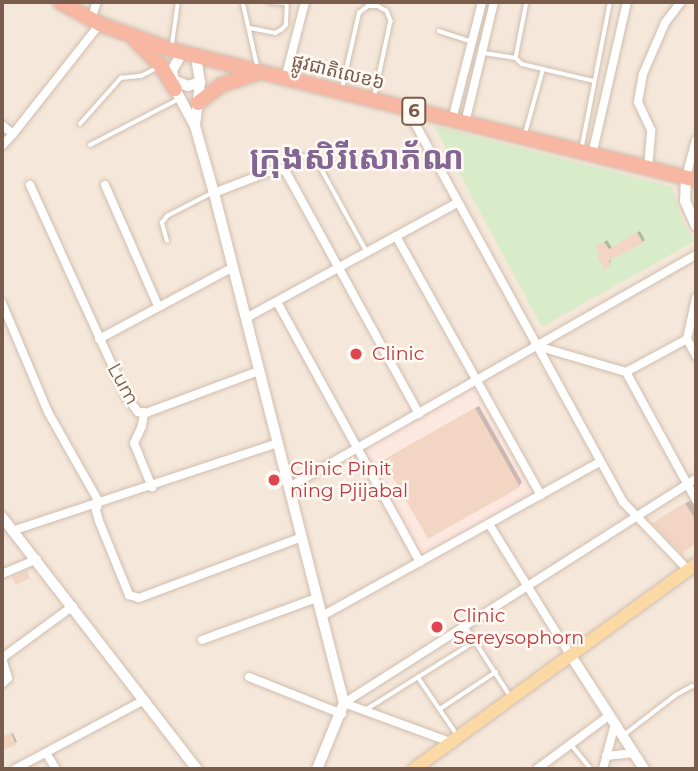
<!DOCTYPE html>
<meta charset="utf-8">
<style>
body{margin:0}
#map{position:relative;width:698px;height:771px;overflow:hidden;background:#fdf6ec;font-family:Montserrat,"Noto Sans Khmer",sans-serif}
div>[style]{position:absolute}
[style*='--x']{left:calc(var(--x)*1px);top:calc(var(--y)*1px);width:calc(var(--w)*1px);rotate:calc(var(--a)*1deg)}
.residential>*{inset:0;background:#f5e8da}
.commercial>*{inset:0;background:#fde8e0}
.green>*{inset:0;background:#d8ecc9}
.shadow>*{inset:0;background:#0003}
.building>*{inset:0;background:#f3d5c3}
.roads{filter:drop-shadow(0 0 2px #d1beb0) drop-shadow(0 0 2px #d1beb0)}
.lane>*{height:3.5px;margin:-1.75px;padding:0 1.75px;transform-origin:1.75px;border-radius:1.75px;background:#fff}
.street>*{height:8px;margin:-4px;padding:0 4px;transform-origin:4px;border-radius:4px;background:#fff}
.secondary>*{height:10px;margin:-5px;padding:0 5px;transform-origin:5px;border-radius:5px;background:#fff}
.primary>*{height:12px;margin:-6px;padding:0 6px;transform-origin:6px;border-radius:6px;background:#fbd9a5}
.highway>*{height:14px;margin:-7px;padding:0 7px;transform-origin:7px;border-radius:7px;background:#f7b7a3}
.dots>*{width:19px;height:19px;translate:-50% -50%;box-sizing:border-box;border:4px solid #fffaf3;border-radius:50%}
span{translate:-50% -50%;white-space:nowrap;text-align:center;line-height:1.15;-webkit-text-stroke:5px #fffaf3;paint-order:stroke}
.shield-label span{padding:2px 5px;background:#fffaf3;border:2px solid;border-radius:5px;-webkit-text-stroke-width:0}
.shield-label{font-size:18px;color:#7a5c4d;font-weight:700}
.street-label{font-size:19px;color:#7a5c4d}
.health-label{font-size:19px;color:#be3a42}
.left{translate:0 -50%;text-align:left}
.town-label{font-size:33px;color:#846695;font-weight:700}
.frame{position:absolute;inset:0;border:4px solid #7a5c4d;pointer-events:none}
</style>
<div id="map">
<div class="residential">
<i style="clip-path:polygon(2px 2px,696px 2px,696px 769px,2px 769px)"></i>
</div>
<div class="commercial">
<i style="clip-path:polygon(477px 374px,547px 497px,418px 570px,350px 447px)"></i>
</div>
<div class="green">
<i style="clip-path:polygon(434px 126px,672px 187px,683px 222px,695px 241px,542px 327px)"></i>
</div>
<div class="shadow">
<i style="clip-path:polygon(640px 231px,645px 240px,611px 258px,610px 264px,602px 253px,601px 244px,607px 240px,612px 248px)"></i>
<i style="clip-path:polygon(479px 406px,522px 482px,519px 486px,389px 457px)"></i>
<i style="clip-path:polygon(691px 500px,696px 509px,696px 541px,682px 551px,655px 523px)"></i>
<i style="clip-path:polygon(13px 733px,17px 742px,4px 748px,2px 738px)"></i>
</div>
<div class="building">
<i style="clip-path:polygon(637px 232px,643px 243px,609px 261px,611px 266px,605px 270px,597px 256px,600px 254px,596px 246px,604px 242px,609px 249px)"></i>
<i style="clip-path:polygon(475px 408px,520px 487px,428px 539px,383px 460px)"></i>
<i style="clip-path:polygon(685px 503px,696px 521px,696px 543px,682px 554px,652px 523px)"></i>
<i style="clip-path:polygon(27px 571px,30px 578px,16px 585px,12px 577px)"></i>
<i style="clip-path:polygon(11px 733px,16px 745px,3px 750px,2px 737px)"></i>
</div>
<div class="roads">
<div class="lane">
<i style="--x:243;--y:2;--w:68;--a:77.2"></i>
<i style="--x:269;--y:2;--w:17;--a:3"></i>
<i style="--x:527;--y:2;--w:57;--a:101.1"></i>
<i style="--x:516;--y:58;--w:8;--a:45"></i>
<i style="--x:522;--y:64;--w:74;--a:13.3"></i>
<i style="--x:250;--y:28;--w:25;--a:11"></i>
<i style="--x:275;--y:33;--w:7;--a:-27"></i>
<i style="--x:281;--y:30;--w:7;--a:-45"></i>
<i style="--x:286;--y:25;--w:23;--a:-88"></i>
<i style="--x:439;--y:31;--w:33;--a:18"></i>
<i style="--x:172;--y:44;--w:42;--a:-81.9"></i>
<i style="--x:484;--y:53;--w:32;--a:9"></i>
<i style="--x:342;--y:88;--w:77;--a:-77.2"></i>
<i style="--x:359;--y:13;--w:11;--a:-38"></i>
<i style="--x:368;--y:6;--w:10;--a:0"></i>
<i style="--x:378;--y:6;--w:10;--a:29"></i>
<i style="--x:387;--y:11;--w:11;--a:68"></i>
<i style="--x:391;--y:21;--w:76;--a:102.2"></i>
<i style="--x:80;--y:124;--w:62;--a:-48.3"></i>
<i style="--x:121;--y:78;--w:20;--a:-6"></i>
<i style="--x:141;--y:76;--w:20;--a:-27"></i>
<i style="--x:525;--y:134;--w:67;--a:-74.5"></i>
<i style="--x:90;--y:145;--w:98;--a:-27.3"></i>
<i style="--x:582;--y:146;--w:147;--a:-79"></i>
<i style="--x:282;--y:168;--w:23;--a:-31"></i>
<i style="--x:302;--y:156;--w:14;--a:12"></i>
<i style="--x:316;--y:159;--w:104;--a:61.2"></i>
<i style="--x:167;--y:241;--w:19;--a:-106"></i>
<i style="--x:162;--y:223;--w:9;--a:-54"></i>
<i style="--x:167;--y:216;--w:51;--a:-27.1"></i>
<i style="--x:466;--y:627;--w:83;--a:57.3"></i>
<i style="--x:418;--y:677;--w:68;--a:55.8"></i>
<i style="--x:367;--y:709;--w:128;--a:-32"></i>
<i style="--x:440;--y:709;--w:67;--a:-33.5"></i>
<i style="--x:624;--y:735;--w:66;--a:-37.6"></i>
<i style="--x:676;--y:695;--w:18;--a:-29"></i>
<i style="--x:692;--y:686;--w:4;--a:14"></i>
<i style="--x:571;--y:744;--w:32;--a:51"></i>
</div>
<div class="street">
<i style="--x:91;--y:19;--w:18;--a:-71"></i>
<i style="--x:285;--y:79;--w:80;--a:-75.4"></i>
<i style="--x:407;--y:109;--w:448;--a:61.2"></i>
<i style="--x:623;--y:502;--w:94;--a:46.3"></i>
<i style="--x:452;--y:120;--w:122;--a:-75.7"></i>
<i style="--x:465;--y:123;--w:124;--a:-76.5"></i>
<i style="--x:2;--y:125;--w:14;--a:39"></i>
<i style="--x:13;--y:134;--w:16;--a:133"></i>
<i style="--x:13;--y:134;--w:140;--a:-51.7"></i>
<i style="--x:592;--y:155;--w:157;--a:-77.1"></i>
<i style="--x:648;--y:168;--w:38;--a:-85"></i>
<i style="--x:651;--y:130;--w:31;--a:-115"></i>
<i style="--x:638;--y:102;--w:28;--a:-80"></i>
<i style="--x:643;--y:74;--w:56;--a:-66.7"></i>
<i style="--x:665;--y:23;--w:26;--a:-53"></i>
<i style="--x:686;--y:177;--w:38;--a:-75"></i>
<i style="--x:30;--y:185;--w:232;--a:65.5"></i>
<i style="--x:126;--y:396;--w:20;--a:53"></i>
<i style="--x:138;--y:412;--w:8;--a:7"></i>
<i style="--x:146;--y:413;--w:121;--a:-20.4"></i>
<i style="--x:105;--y:185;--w:132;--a:66.3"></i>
<i style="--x:214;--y:193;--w:69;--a:-21.3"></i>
<i style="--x:278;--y:168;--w:9;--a:27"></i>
<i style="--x:286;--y:172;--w:276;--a:61.2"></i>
<i style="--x:396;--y:236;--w:297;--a:60.8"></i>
<i style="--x:696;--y:298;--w:42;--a:102.4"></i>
<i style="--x:687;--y:339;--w:19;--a:62"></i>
<i style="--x:277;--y:302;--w:297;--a:61.2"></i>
<i style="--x:2;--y:303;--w:118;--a:67.1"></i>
<i style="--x:48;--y:412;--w:103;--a:60.5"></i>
<i style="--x:99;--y:502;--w:9;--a:111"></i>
<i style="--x:96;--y:510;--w:11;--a:75"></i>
<i style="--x:99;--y:521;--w:80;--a:67.9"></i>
<i style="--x:129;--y:595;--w:10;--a:17"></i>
<i style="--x:139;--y:598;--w:174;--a:-20.5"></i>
<i style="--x:246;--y:318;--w:240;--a:-28.6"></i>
<i style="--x:99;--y:339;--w:152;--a:-28.2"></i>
<i style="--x:537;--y:346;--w:93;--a:16.3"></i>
<i style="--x:626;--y:372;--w:146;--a:61.3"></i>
<i style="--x:626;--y:372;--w:69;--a:-28.4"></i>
<i style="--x:144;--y:412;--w:14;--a:98"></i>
<i style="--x:142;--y:426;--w:19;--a:115"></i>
<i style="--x:134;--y:443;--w:48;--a:67.8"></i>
<i style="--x:289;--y:487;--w:468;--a:-29.7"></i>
<i style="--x:489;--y:524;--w:155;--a:58.2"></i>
<i style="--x:12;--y:531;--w:280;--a:-18.3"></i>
<i style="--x:2;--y:574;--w:38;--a:-23"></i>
<i style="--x:322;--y:616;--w:318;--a:-29"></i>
<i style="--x:202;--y:640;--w:122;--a:-20.1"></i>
<i style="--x:249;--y:677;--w:100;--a:21.7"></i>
<i style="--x:2;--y:684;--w:8;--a:-45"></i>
<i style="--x:8;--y:678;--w:21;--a:-107"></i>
<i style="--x:2;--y:658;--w:88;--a:-36.2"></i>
<i style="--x:344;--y:703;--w:417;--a:-32.5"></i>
<i style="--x:344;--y:703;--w:116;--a:20.2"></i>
<i style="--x:46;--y:753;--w:19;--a:58"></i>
<i style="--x:606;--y:756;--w:28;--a:-6"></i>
<i style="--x:15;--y:769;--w:146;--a:-28.1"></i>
<i style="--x:537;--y:769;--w:91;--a:-36.5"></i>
<i style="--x:603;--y:769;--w:47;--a:-75.1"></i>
</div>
<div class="secondary">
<i style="--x:182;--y:53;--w:20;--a:120"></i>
<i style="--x:172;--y:70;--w:19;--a:81"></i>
<i style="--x:175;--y:89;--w:42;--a:61.6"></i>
<i style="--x:195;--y:126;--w:70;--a:74.2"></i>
<i style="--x:214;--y:193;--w:526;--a:75.7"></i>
<i style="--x:344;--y:703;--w:71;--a:112.2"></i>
<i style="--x:173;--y:80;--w:16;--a:22"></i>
<i style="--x:188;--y:86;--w:13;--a:-18"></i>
<i style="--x:195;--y:126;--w:44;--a:-83.5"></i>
<i style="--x:200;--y:82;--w:26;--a:-99"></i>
<i style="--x:686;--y:177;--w:24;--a:92"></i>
<i style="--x:685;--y:201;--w:27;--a:66"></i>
<i style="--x:2;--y:517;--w:319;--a:52.3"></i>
<i style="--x:571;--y:656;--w:135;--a:57.1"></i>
</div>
<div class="primary">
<i style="--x:414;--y:769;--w:349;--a:-36"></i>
</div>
<div class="highway">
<i style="--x:60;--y:2;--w:46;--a:28.8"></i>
<i style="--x:100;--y:24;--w:77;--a:19.9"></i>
<i style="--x:172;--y:50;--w:540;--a:13.93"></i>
<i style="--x:136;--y:41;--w:35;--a:45"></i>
<i style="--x:161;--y:66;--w:27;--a:59"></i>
<i style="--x:198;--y:103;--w:29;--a:-38"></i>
<i style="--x:221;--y:85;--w:39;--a:-18"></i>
</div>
</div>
<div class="dots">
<i style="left:356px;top:354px;background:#e0444e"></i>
<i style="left:274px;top:480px;background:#e0444e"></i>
<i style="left:437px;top:627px;background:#e0444e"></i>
</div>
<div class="shield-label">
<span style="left:414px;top:111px">6</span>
</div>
<div class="street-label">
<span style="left:338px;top:72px;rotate:14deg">ផ្លូវជាតិលេខ៦</span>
<span style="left:123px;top:384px;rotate:61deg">Lum</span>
</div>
<div class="health-label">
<span class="left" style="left:372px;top:354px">Clinic</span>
<span class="left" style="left:290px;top:480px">Clinic Pinit<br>ning Pjijabal</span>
<span class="left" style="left:453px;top:627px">Clinic<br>Sereysophorn</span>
</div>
<div class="town-label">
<span style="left:357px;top:158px">ក្រុងសិរីសោភ័ណ</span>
</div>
<div class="frame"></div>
</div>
